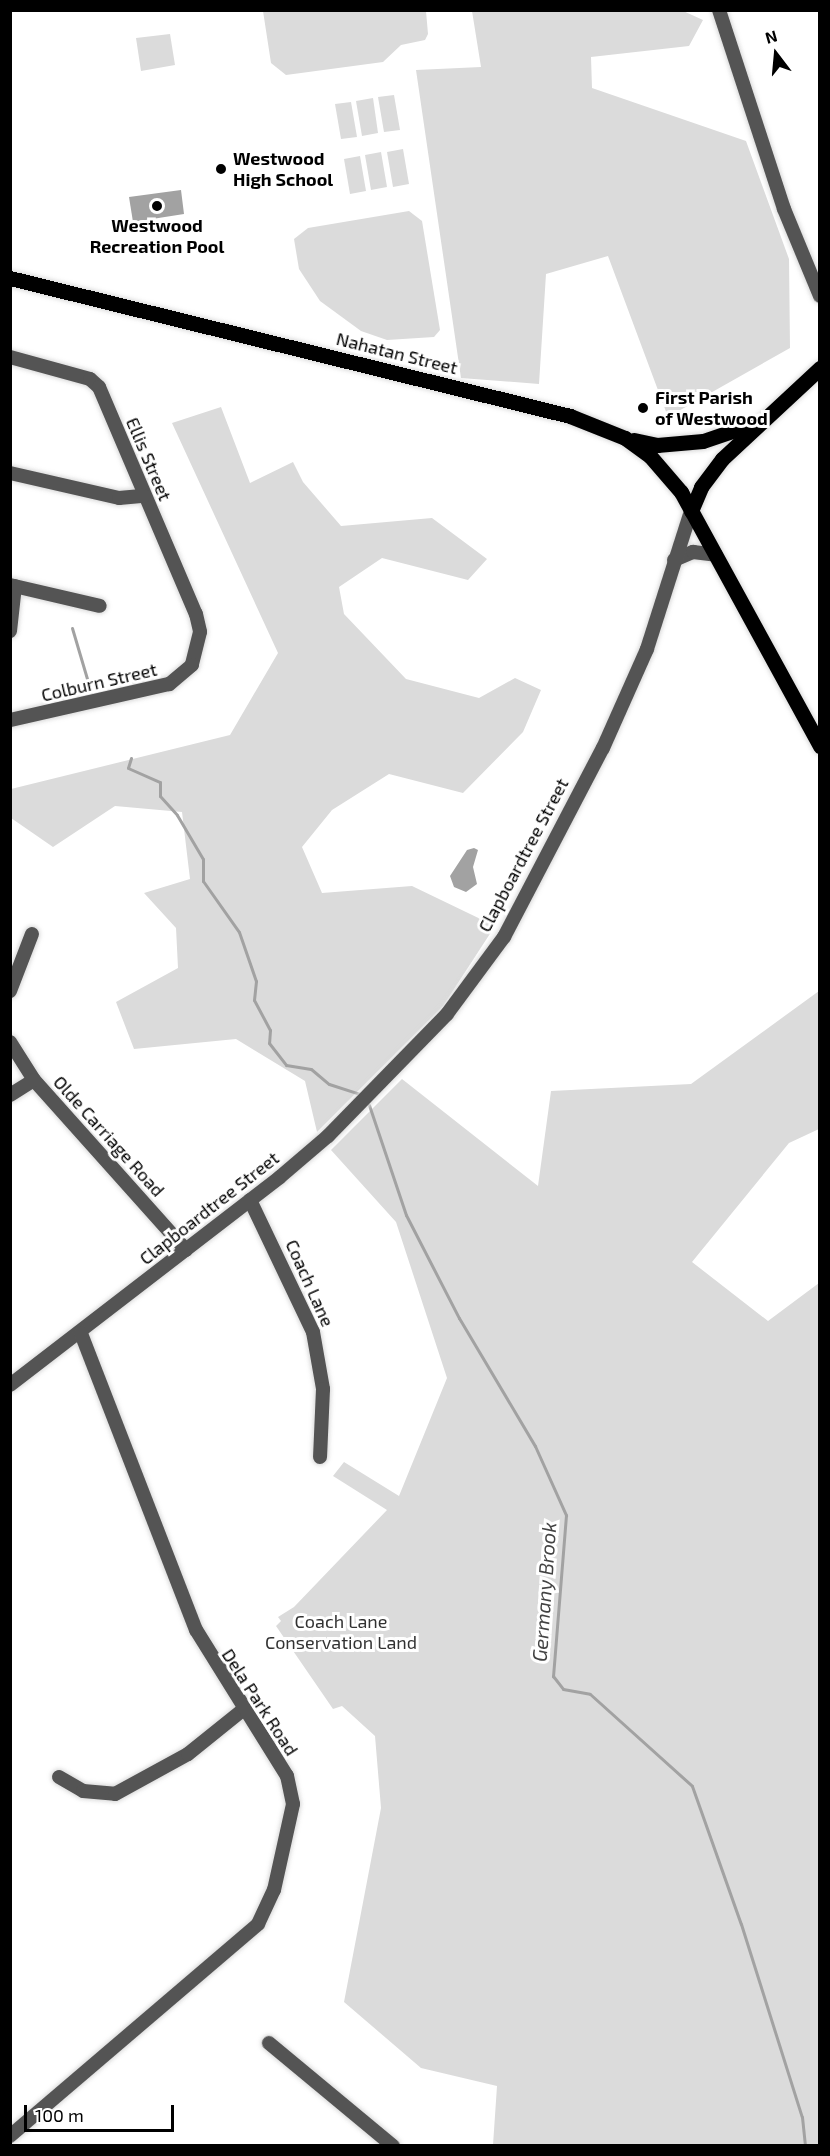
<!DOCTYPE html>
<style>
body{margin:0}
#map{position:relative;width:830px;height:2156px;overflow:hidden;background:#fff;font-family:"Exo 2",sans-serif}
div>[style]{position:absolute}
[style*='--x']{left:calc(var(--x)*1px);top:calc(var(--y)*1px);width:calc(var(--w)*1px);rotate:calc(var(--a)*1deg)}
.green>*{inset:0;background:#dbdbdb}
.water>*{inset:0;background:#a2a2a2}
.stream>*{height:3px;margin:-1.5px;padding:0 1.5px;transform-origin:1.5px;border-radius:1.5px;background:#a2a2a2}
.roads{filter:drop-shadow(0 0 2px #dbdbdb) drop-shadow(0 0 2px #dbdbdb)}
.minor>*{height:14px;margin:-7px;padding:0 7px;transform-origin:7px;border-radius:7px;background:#545454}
.major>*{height:15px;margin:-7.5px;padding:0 7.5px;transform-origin:7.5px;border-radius:7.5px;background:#000}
.dots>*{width:16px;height:16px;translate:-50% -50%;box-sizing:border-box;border:3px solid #fff;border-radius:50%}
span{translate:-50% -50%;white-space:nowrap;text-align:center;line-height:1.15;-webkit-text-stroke:6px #fff;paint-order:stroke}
.poi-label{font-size:18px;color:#000;font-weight:700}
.left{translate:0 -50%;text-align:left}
.street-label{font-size:18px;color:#000}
.park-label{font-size:18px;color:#323232}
.water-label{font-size:20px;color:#434343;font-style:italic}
.frame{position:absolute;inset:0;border:12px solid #000;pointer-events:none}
.north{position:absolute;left:746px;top:24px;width:60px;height:60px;-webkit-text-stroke:4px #fff;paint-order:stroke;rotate:344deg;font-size:16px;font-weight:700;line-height:24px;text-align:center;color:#000}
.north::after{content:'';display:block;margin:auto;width:21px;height:27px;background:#000;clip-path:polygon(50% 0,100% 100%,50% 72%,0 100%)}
.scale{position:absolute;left:24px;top:2105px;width:150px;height:27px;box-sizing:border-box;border:3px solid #000;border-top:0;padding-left:8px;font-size:18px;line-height:21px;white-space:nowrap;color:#000;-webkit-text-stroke:4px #fff;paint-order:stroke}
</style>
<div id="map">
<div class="green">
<i style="clip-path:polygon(681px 10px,703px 20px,689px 46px,591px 57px,592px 88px,746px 141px,789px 259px,790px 348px,668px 417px,608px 256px,546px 274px,539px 384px,461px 378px,416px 70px,481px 67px,472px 11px)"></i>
<i style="clip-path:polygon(263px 11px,426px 11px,428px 34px,425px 40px,401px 45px,383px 62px,286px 75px,271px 63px)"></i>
<i style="clip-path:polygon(170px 34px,175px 65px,141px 71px,136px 38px)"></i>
<i style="clip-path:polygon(394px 95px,400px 130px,384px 132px,378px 97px)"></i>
<i style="clip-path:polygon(373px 98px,378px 133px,362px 136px,356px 101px)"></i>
<i style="clip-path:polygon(351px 102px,357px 137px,341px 139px,335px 104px)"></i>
<i style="clip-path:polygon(403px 149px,409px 184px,393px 187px,387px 152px)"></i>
<i style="clip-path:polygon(381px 152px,387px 187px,371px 190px,365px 155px)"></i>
<i style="clip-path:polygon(360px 156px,366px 191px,350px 194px,344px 159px)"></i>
<i style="clip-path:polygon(409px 211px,422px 221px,440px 330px,434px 337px,387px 340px,361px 331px,320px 301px,299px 269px,294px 239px,308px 228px)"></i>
<i style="clip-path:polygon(221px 407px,250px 483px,293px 462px,303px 482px,341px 526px,432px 518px,487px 559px,468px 580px,382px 558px,339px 587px,344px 614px,406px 679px,479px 698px,515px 678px,541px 690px,523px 732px,463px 793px,389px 774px,332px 810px,302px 847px,322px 893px,412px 886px,495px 926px,443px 1006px,317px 1132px,305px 1081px,236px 1039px,134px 1049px,116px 1002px,178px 968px,176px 928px,144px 893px,190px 879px,182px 812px,115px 806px,53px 847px,11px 818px,11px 789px,230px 735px,278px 653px,172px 423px)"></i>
<i style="clip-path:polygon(819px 991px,819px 1129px,789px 1143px,692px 1262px,768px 1321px,819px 1283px,819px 2145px,493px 2145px,497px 2086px,421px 2068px,344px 2002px,381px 1808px,375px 1736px,342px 1706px,333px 1709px,276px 1626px,281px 1621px,278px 1617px,294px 1607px,387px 1510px,333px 1476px,344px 1462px,399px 1496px,447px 1378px,396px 1222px,331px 1150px,402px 1079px,538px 1186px,551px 1091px,691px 1084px)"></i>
</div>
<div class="water">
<i style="clip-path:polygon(181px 190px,184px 214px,133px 222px,129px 197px)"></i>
<i style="clip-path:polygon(474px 848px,478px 850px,473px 867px,477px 884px,466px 892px,454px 887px,450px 876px,467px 850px)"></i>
</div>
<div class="stream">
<i style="--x:72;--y:628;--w:67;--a:73.5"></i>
<i style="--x:131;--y:758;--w:10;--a:107"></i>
<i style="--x:128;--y:768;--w:35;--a:24"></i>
<i style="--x:160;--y:782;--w:14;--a:90"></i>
<i style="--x:160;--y:796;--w:25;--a:48"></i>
<i style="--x:177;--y:815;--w:51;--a:59.4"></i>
<i style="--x:203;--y:859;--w:22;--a:90"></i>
<i style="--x:203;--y:881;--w:62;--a:54.8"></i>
<i style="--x:239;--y:932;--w:52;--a:70.9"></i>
<i style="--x:256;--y:981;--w:19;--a:96"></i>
<i style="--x:254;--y:1000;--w:34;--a:62"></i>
<i style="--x:270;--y:1030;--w:13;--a:94"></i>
<i style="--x:269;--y:1043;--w:28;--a:52"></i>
<i style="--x:286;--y:1065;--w:25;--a:9"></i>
<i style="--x:311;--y:1069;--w:23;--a:40"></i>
<i style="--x:329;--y:1084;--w:32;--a:18"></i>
<i style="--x:369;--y:1105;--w:116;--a:71.4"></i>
<i style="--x:406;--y:1215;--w:116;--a:62.8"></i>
<i style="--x:459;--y:1318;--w:149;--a:59.3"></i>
<i style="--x:535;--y:1446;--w:76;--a:65.8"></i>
<i style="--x:566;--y:1515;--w:162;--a:94.6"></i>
<i style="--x:553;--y:1676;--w:16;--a:52"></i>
<i style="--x:563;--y:1689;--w:27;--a:10"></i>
<i style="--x:590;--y:1694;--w:137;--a:42"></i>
<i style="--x:692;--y:1786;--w:146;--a:70.5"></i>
<i style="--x:741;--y:1924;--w:202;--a:72.5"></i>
<i style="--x:802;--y:2117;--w:29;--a:84"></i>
</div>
<div class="roads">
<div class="minor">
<i style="--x:719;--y:10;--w:209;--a:71.9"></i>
<i style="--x:784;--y:209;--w:94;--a:67.5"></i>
<i style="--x:10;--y:357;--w:83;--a:15.4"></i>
<i style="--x:90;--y:379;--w:12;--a:42"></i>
<i style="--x:99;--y:387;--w:247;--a:66.9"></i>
<i style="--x:196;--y:614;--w:18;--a:77"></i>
<i style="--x:200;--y:632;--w:34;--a:104"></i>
<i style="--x:192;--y:665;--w:30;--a:140"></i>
<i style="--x:169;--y:684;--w:163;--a:167.2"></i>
<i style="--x:10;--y:473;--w:112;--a:12.9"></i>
<i style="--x:119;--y:498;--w:25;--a:-5"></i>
<i style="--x:674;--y:560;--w:21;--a:-23"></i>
<i style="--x:693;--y:552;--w:23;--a:7"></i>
<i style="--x:10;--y:585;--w:92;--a:13.1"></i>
<i style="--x:10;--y:631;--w:45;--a:-83.7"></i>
<i style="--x:10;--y:991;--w:61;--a:-68.9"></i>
<i style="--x:10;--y:1042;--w:45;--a:57.7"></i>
<i style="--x:34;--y:1080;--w:228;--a:48.2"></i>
<i style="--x:10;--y:1095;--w:28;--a:-32"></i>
<i style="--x:250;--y:1200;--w:146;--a:64.5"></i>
<i style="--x:313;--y:1332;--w:58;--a:80"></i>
<i style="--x:323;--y:1389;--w:68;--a:92.5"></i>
<i style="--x:10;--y:1385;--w:341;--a:-37.6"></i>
<i style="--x:280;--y:1177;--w:63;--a:-40.5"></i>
<i style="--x:328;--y:1136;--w:170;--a:-45.7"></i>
<i style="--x:447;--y:1014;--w:96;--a:-53.5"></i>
<i style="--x:504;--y:937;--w:213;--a:-62.4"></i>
<i style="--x:603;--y:748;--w:108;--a:-66"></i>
<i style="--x:647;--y:649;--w:145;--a:-72.3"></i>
<i style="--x:59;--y:1777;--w:28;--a:30"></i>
<i style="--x:83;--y:1791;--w:32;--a:5"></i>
<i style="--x:115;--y:1794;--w:83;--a:-28.7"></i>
<i style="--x:188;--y:1754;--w:72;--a:-38.8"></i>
<i style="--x:269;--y:2043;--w:161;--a:39.7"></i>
<i style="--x:10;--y:2136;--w:326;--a:-40.5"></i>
<i style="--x:258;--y:1924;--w:38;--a:-65"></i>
<i style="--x:274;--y:1890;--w:88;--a:-77.5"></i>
<i style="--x:293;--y:1804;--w:29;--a:-102"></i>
<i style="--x:287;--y:1776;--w:172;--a:-121.9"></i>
<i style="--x:196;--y:1630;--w:318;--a:-111.2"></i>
</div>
<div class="major">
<i style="--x:10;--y:278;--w:577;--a:13.84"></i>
<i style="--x:570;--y:416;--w:59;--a:21.8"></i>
<i style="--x:625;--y:438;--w:31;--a:36"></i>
<i style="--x:650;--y:456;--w:48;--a:49.3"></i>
<i style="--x:681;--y:492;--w:290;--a:61.3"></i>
<i style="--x:634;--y:440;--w:24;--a:12"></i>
<i style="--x:657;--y:445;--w:46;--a:-5"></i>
<i style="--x:703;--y:441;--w:50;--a:-18.8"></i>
<i style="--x:691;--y:511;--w:26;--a:-67"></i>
<i style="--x:701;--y:487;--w:35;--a:-53"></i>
<i style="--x:722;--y:459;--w:134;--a:-42.9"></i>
</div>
</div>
<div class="dots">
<i style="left:221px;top:169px;background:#000"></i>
<i style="left:157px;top:206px;background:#000"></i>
<i style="left:643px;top:408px;background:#000"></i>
</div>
<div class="poi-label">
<span class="left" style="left:233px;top:169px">Westwood<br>High School</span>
<span style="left:157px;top:236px">Westwood<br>Recreation Pool</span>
<span class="left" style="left:655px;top:408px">First Parish<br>of Westwood</span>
</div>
<div class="street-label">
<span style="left:397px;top:353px;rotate:14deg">Nahatan Street</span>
<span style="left:149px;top:459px;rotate:67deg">Ellis Street</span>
<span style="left:99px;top:682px;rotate:-13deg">Colburn Street</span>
<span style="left:523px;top:855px;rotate:-62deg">Clapboardtree Street</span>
<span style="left:109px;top:1136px;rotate:48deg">Olde Carriage Road</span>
<span style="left:209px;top:1208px;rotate:-38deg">Clapboardtree Street</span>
<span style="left:310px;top:1283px;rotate:66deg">Coach Lane</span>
<span style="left:260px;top:1702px;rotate:57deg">Dela Park Road</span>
</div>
<div class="park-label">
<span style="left:341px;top:1632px">Coach Lane<br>Conservation Land</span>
</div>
<div class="water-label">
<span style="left:544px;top:1592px;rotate:-86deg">Germany Brook</span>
</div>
<div class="frame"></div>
<div class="north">N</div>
<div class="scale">100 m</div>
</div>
